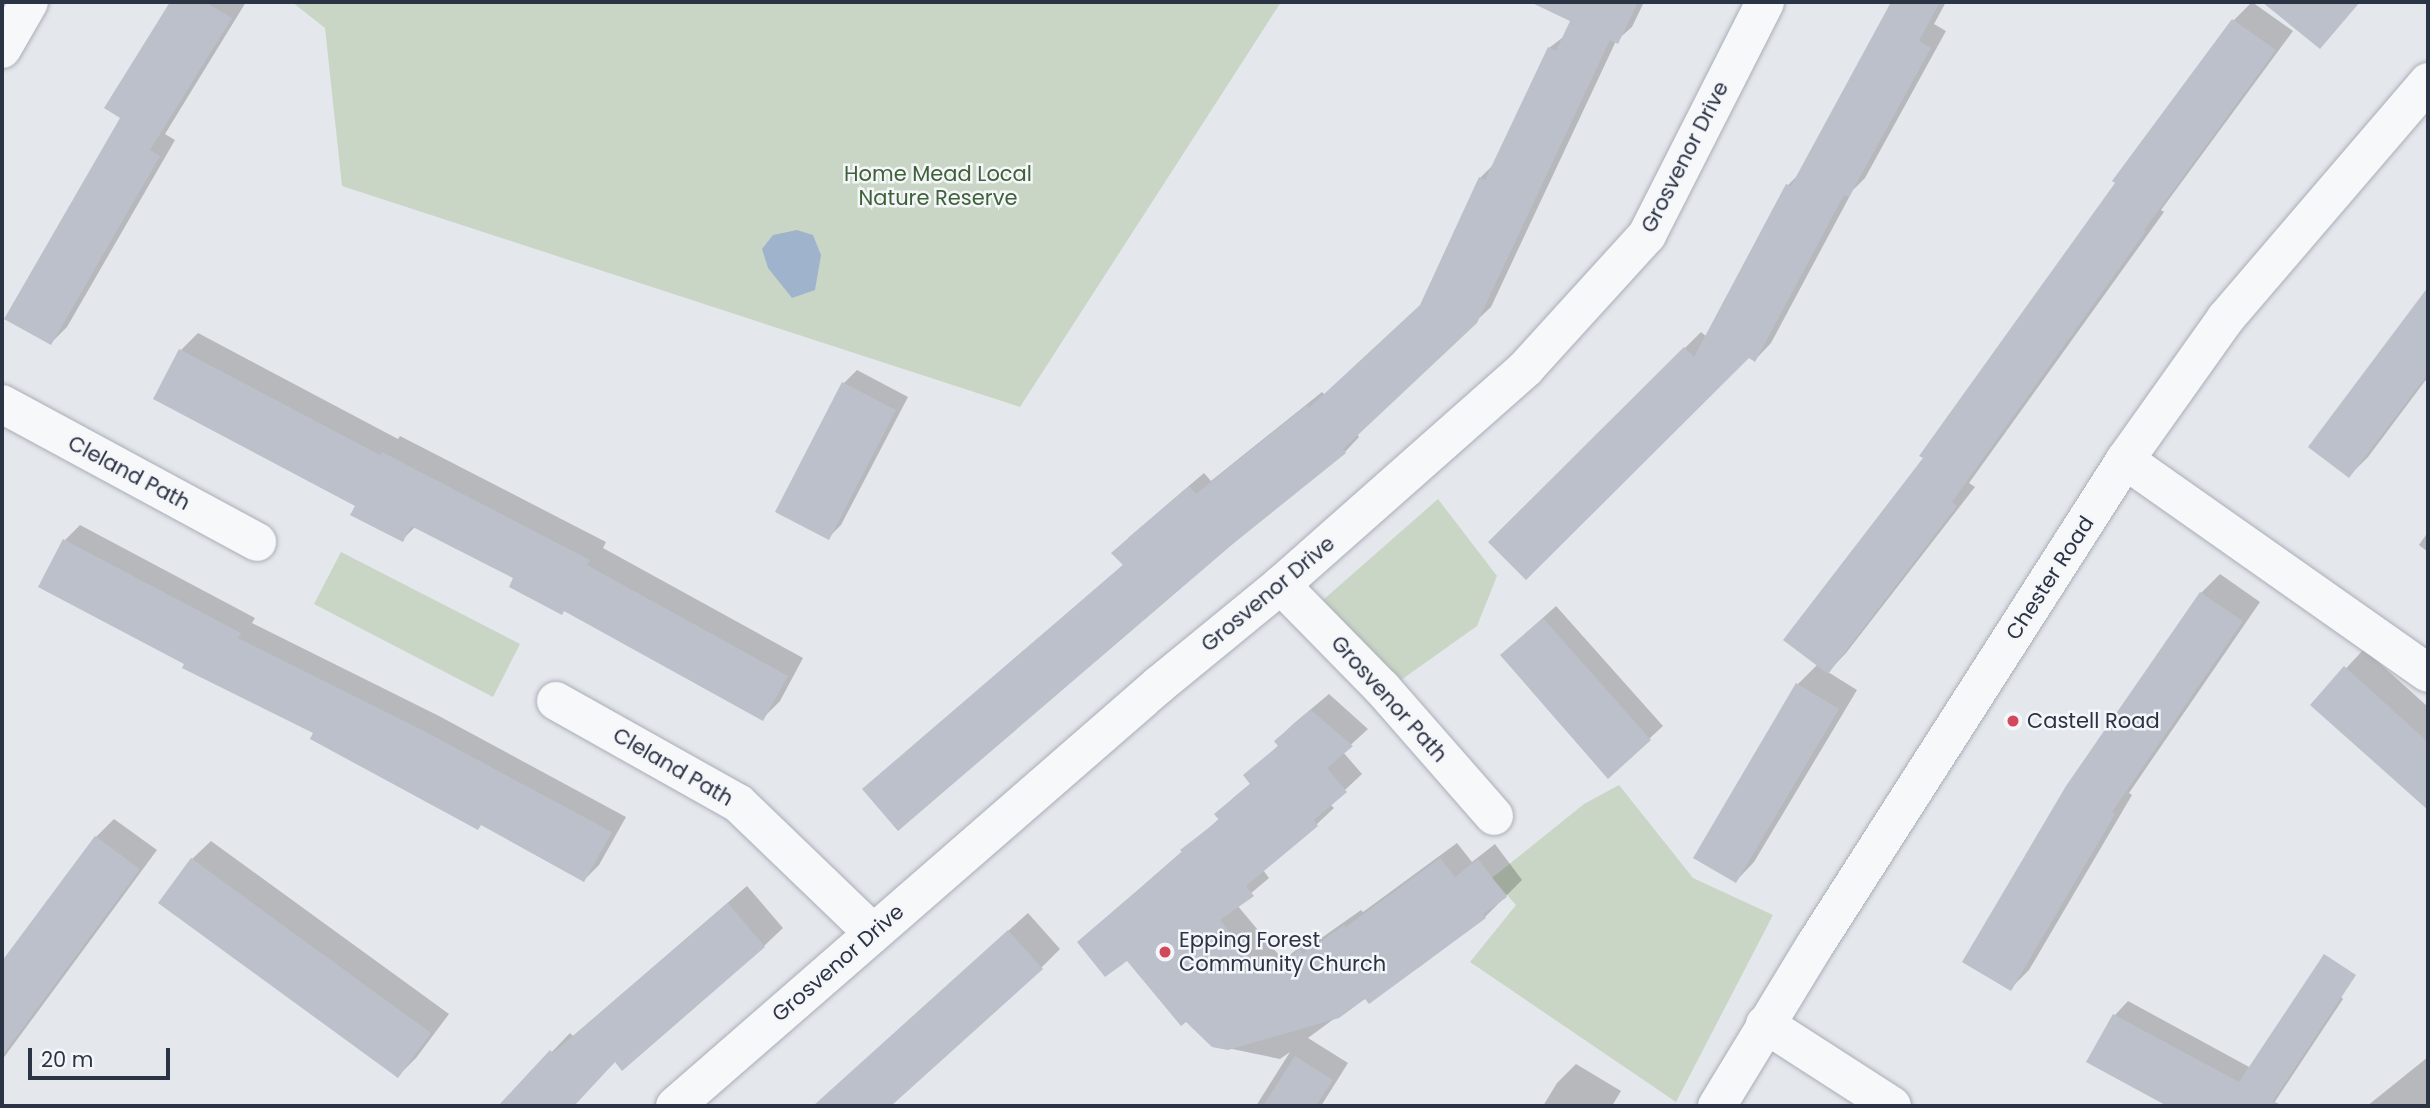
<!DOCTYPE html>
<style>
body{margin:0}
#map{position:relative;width:2430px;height:1108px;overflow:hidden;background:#e4e7ec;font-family:Poppins,sans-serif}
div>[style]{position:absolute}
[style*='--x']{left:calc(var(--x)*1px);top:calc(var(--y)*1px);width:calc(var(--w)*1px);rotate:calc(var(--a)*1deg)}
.green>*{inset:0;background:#c9d6c5}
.water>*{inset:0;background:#9fb4cc}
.shadow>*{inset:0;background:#0003}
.building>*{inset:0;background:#bbc0ca}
.roads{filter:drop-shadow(0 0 2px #a9aeb7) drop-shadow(0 0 2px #a9aeb7)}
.minor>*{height:38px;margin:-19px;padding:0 19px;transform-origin:19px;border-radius:19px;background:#f7f8fa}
.dots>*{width:19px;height:19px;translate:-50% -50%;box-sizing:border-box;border:4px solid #f4f6f9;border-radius:50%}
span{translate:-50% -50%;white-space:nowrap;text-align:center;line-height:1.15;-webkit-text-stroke:5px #f4f6f9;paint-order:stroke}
.street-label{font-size:21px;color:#2b3445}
.park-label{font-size:21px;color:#3f6138}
.poi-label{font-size:21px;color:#2b3445}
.left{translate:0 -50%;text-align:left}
.frame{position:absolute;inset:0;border:4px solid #2b3445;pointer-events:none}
.scale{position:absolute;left:28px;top:1048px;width:142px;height:32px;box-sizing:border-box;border:4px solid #2b3445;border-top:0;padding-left:9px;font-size:21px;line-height:24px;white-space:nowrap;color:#2b3445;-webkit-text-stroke:5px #f4f6f9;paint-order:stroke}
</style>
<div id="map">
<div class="green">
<i style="clip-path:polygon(292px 2px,1281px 2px,1020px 407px,342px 186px,325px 28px)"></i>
<i style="clip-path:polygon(1438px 499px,1497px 576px,1477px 626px,1401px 680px,1323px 600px)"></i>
<i style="clip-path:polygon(341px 552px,520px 644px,493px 697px,314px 604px)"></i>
<i style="clip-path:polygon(1619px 785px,1693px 878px,1773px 915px,1676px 1102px,1470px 962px,1516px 905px,1492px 878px,1584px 804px)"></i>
</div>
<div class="water">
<i style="clip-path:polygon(797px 230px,813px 235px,821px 255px,815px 290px,792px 298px,768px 268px,762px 249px,773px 235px)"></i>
</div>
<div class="shadow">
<i style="clip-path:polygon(172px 2px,246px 2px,165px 134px,175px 140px,67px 327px,51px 343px,122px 117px,107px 108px)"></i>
<i style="clip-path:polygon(1582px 2px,1644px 2px,1632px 27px,1616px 41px,1491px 307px,1357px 434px,1359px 437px,1345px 452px,1232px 542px,864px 789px,1124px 564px,1128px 538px,1204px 473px,1211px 481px,1322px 392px,1325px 395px,1422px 304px,1480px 178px,1493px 165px,1549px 48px,1566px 35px)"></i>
<i style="clip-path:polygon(1893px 2px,1946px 2px,1934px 24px,1946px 31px,1865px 178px,1853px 190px,1771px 343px,1755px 360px,1748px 356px,1490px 542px,1701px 332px,1707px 337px,1788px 185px,1801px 172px)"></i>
<i style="clip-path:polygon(2252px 2px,2293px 31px,2161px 210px,2164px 212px,1969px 483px,1975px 487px,1846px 653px,1828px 672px,1857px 690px,1754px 862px,1736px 881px,1695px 857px,1798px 684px,1818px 664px,1925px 458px,2117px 183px,2115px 181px,2234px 20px)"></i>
<i style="clip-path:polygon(2428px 289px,2428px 377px,2368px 457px,2349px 476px,2310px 446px)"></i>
<i style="clip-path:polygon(198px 333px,398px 439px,400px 436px,606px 542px,603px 548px,803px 658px,780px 701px,763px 718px,565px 609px,516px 577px,416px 526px,403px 539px,357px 505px,181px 350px)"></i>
<i style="clip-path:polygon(857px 370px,908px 397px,841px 525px,828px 538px,844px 383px)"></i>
<i style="clip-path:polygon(80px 525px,255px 618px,252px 623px,439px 716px,626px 817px,599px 865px,584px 880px,187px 663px,65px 540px)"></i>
<i style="clip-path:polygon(2428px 532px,2428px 552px,2419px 545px)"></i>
<i style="clip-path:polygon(2220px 574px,2260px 602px,2129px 793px,2132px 795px,2029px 970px,2011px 988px,2067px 787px,2201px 593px)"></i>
<i style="clip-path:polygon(1556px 606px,1663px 726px,1609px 776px,1515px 643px)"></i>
<i style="clip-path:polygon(2364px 649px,2428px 707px,2428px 808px,2312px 705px)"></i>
<i style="clip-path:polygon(1329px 694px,1368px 729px,1343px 752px,1362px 774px,1330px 804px,1334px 808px,1317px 824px,1263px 870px,1269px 878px,1237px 905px,1283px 960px,1317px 934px,1320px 939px,1361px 910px,1363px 912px,1457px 843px,1472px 862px,1495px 844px,1522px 880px,1485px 917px,1418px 968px,1416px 966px,1365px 996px,1308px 1038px,1348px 1063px,1321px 1106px,1256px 1106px,1290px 1052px,1280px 1059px,1213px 1045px,1127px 959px,1079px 942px,1220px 818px,1233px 798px,1251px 783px,1245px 776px,1279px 745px,1276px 741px,1292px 725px)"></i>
<i style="clip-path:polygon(114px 819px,157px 850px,2px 1060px,2px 964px,96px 837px)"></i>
<i style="clip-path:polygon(211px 841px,449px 1014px,416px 1058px,398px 1076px,192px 859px)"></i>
<i style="clip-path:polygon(747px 886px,783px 928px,764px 946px,615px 1060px,573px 1106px,500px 1106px,570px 1033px,573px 1036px)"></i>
<i style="clip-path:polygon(1028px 913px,1060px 949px,1042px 967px,887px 1106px,814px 1106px)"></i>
<i style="clip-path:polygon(2318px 972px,2343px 999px,2272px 1106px,2171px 1106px,2089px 1061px,2115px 1015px,2128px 1001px,2251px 1068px)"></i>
<i style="clip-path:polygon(2428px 1057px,2428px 1105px,2367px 1106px)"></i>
<i style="clip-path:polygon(1576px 1064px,1621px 1091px,1612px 1106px,1543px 1106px,1557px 1083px)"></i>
</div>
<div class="building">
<i style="clip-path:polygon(170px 2px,205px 2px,232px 18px,150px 150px,160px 156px,51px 345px,4px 319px,120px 118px,104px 108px)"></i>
<i style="clip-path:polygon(1530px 2px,1638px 2px,1618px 44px,1610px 40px,1477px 323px,1343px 449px,1346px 453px,1234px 543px,898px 831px,862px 789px,1123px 565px,1111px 553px,1189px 486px,1196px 494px,1307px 405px,1309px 408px,1420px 305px,1479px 177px,1485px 180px,1548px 47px,1556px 51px,1570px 21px)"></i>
<i style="clip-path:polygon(1891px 2px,1940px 2px,1919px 41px,1931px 48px,1849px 197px,1844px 195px,1755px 362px,1749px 358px,1526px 580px,1488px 542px,1684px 347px,1694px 357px,1786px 184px,1791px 186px)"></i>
<i style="clip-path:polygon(2262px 2px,2360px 2px,2320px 49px)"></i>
<i style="clip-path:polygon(2232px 19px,2276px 50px,2144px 230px,2146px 231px,1952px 502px,1957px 506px,1828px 674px,1783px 640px,1923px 458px,1919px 456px,2115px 183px,2112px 181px)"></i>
<i style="clip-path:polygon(2428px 287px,2428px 374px,2349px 478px,2308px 447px)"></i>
<i style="clip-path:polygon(179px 349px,380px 455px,382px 452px,590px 560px,587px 565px,788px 676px,763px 721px,564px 611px,562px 615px,509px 587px,513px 578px,411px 526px,403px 542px,350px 515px,355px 506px,153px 399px)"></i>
<i style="clip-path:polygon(842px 382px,896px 410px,829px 540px,775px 512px)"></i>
<i style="clip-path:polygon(63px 539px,241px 633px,238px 638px,424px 731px,612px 832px,584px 882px,481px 825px,478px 830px,310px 739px,313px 733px,182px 668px,184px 664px,38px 587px)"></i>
<i style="clip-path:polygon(2200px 592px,2243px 621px,2112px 812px,2115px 814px,2011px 991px,1962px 962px,2066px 786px)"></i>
<i style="clip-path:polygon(1543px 618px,1651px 740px,1608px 779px,1500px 655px)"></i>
<i style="clip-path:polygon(2344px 666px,2428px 742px,2428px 810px,2310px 705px)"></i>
<i style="clip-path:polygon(1796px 683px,1839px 709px,1736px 883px,1693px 858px)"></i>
<i style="clip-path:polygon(1311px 710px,1353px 746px,1327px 768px,1347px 792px,1314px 820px,1318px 826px,1246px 886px,1254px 896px,1220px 920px,1265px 975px,1300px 949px,1303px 954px,1344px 925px,1346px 927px,1440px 858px,1455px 877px,1478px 859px,1507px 897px,1483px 914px,1486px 918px,1369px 1004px,1365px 999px,1339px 1018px,1228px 1050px,1212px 1047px,1186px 1022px,1181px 1026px,1127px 961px,1105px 977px,1077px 942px,1182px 852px,1180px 850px,1219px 820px,1214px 814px,1250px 784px,1243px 775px,1278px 746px,1274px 741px)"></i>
<i style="clip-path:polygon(95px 836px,140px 869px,2px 1056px,2px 961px)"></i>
<i style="clip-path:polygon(191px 858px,431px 1033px,398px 1078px,158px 903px)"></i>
<i style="clip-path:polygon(728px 903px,765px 947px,622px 1071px,615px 1062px,574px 1106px,498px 1106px,550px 1050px,553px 1053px)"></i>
<i style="clip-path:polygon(1008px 930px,1043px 969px,891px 1106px,813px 1106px)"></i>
<i style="clip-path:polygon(2324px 954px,2356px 975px,2273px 1101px,2283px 1106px,2167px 1106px,2086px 1062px,2113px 1014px,2239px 1082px)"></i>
<i style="clip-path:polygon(1295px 1056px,1333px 1080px,1316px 1106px,1263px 1106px)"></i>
</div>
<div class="roads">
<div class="minor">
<i style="--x:2;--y:49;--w:54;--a:-60.1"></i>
<i style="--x:2;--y:404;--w:290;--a:28.4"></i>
<i style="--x:2125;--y:460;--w:370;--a:35.1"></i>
<i style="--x:1281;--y:585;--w:144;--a:45.6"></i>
<i style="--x:1382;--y:688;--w:170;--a:48.8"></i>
<i style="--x:556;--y:701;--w:209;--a:29.3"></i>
<i style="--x:738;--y:803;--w:186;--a:43.9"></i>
<i style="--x:1765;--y:1024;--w:151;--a:32.8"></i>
<i style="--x:675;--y:1106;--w:643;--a:-41.03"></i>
<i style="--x:1160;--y:684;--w:156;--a:-39.3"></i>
<i style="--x:1281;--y:585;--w:327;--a:-41.5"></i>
<i style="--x:1526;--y:368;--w:180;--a:-47.7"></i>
<i style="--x:1647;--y:235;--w:261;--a:-63.1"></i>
<i style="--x:1717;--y:1106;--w:188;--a:-58.7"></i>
<i style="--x:1815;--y:945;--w:576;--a:-57.41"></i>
<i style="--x:2125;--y:460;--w:174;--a:-54.6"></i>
<i style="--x:2226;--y:318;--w:311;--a:-49.4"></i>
</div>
</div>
<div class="dots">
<i style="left:2013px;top:721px;background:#d1495b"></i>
<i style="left:1165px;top:952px;background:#d1495b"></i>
</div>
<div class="street-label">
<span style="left:1685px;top:157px;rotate:-63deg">Grosvenor Drive</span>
<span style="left:129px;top:473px;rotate:28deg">Cleland Path</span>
<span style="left:2050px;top:578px;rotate:-57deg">Chester Road</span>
<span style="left:1268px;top:594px;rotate:-40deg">Grosvenor Drive</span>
<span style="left:1389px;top:699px;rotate:48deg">Grosvenor Path</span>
<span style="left:673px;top:767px;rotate:30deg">Cleland Path</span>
<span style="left:838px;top:963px;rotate:-41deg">Grosvenor Drive</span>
</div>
<div class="park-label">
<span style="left:938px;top:186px">Home Mead Local<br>Nature Reserve</span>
</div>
<div class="poi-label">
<span class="left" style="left:2027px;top:721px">Castell Road</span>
<span class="left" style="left:1179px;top:952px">Epping Forest<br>Community Church</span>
</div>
<div class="frame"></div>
<div class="scale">20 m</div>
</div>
